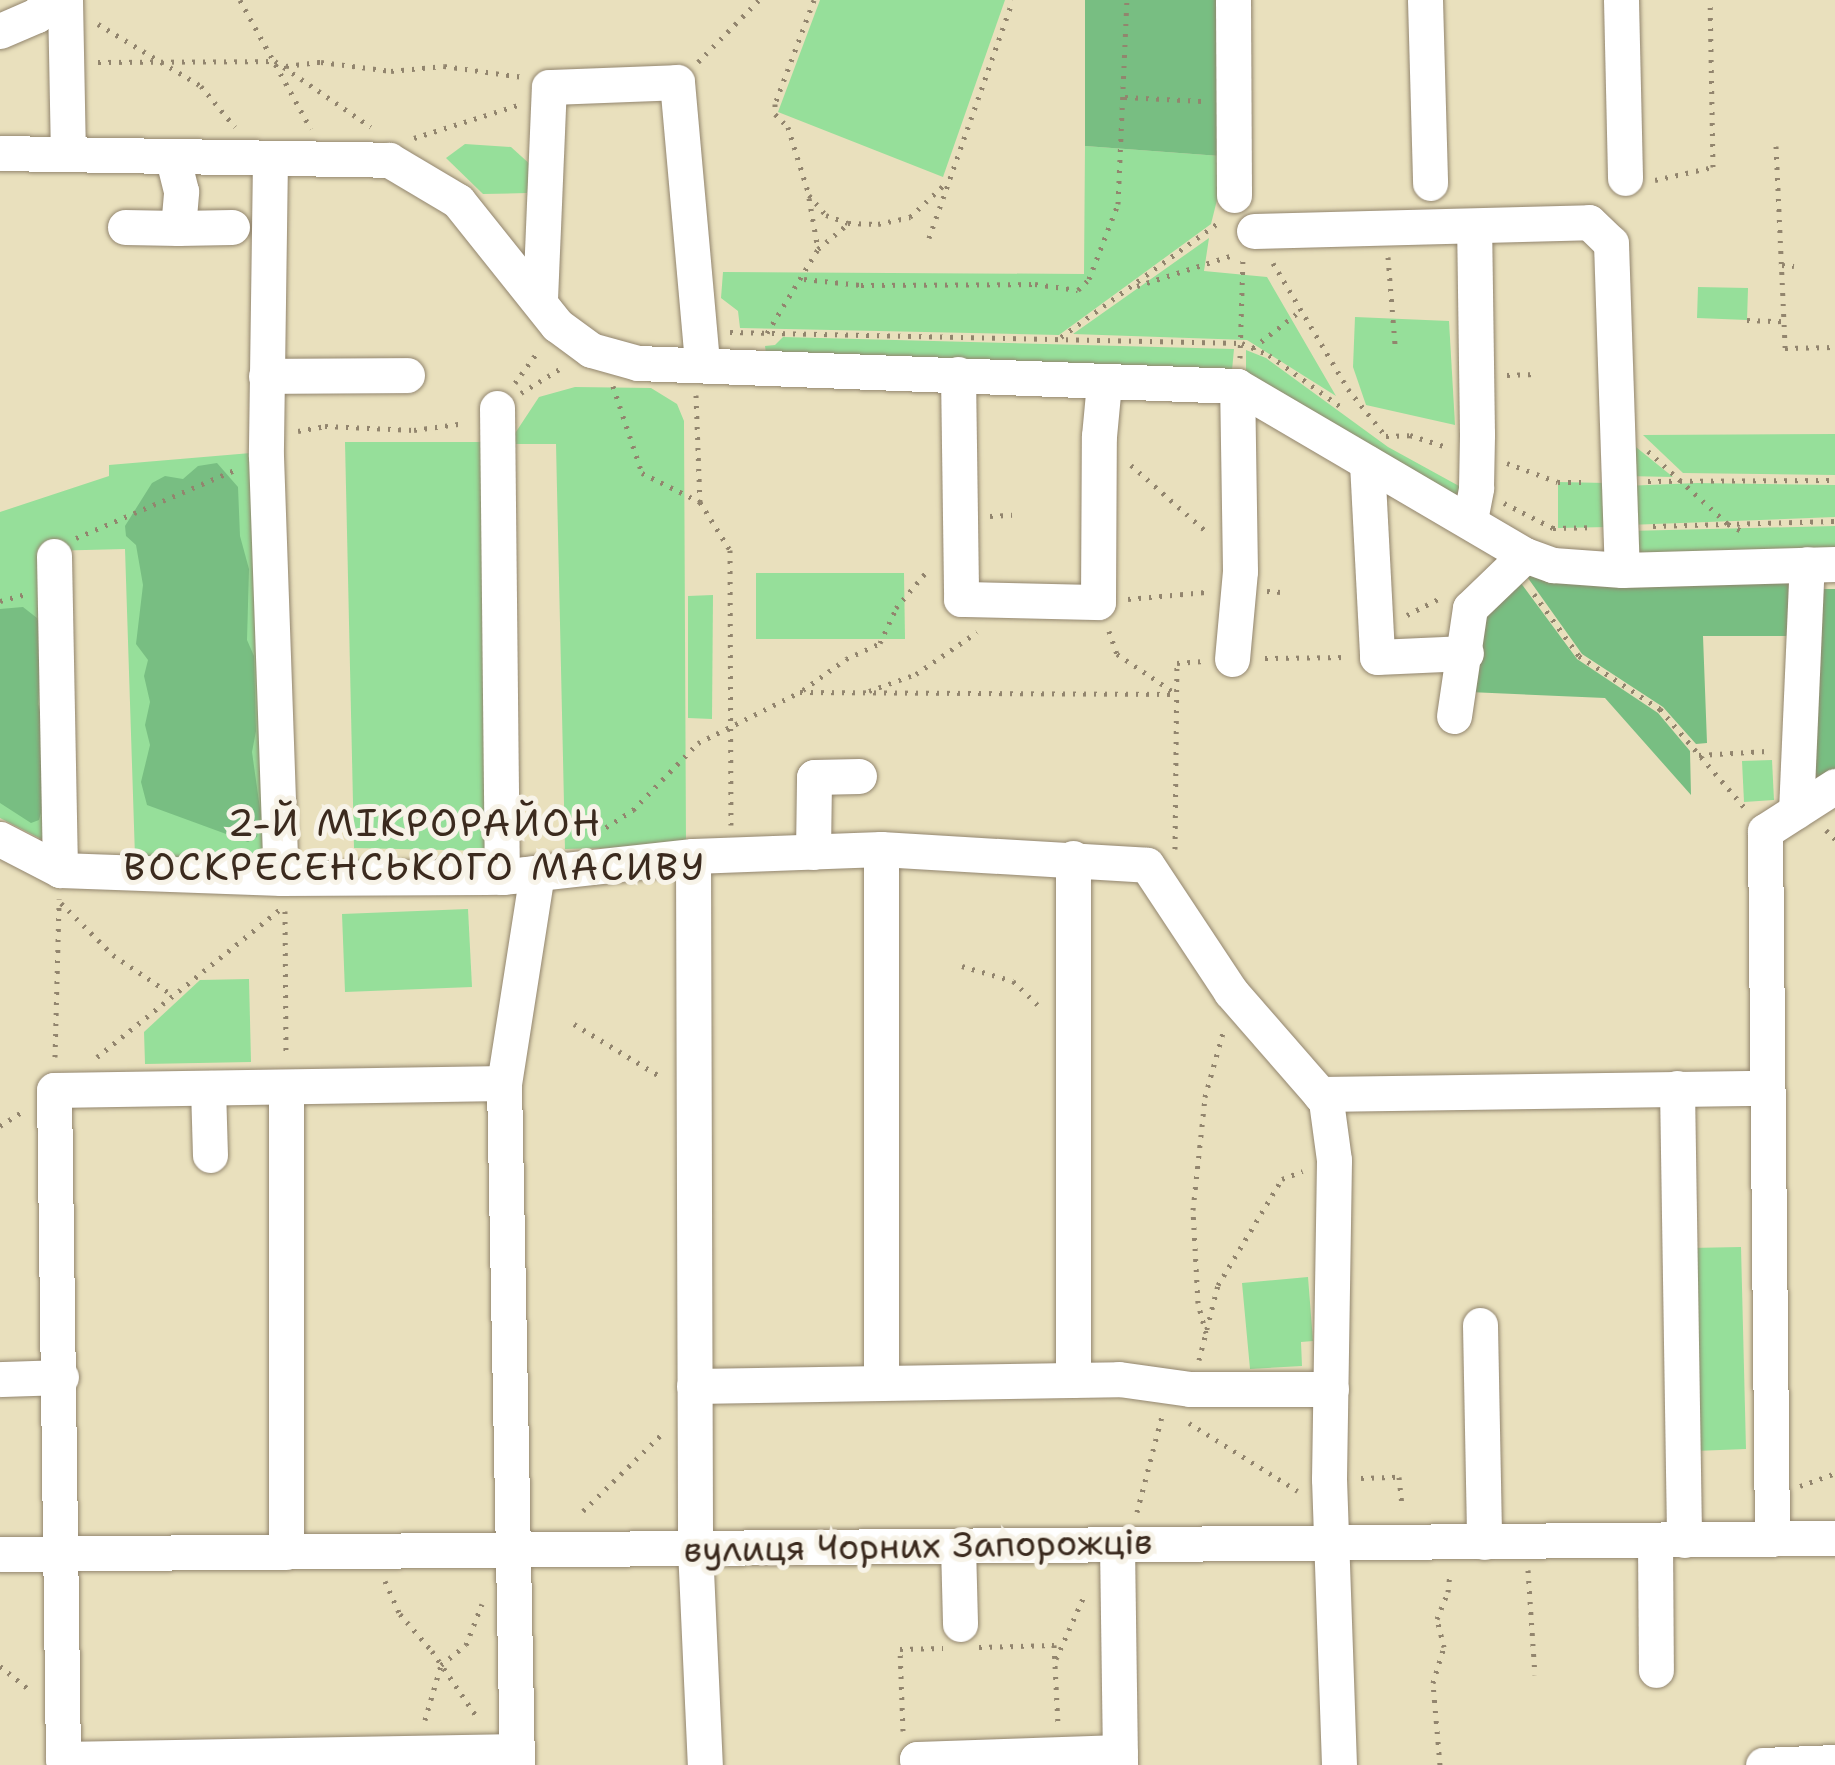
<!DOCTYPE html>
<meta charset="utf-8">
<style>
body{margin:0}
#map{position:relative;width:1835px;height:1765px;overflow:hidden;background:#e9e0bd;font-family:"Shantell Sans",sans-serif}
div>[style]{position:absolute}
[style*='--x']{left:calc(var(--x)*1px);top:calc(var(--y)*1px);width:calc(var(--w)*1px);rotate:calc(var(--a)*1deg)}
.green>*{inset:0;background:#96df9a}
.forest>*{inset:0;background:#78be82}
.path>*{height:5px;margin-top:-2.5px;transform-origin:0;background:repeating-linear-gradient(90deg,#92856e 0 2.5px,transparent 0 10.5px)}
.roads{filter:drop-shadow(0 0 2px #92856e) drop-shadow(0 0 2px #92856e)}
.minor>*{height:35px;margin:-17.5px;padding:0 17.5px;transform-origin:17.5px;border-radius:17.5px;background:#fff}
span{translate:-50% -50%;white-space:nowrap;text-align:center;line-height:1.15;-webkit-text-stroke:10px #f7f3e8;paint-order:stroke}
.street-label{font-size:35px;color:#3b2a1e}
.neighbourhood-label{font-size:38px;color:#3b2a1e;letter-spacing:2.5px}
</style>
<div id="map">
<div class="green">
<i style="clip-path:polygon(820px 0,1005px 0,943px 177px,778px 112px)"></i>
<i style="clip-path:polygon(465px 144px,511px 147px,532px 166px,527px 193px,483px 194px,446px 158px)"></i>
<i style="clip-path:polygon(1085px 146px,1220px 156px,1221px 184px,1211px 224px,1059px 335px,740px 328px,738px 311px,721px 298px,723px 272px,1084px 274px)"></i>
<i style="clip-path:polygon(1209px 238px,1204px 271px,1267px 277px,1336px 396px,1247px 340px,1073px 334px)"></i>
<i style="clip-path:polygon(1698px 287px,1748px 288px,1747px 320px,1697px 318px)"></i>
<i style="clip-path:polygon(1355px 317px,1449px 321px,1455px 425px,1366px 405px,1353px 367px)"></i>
<i style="clip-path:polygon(783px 337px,1234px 349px,1231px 381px,766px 353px,765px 346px,775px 345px)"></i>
<i style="clip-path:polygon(1246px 350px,1266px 358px,1388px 447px,1459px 486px,1458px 492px,1449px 503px,1246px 379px)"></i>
<i style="clip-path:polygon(575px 387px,651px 388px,677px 404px,684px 421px,686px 846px,565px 849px,556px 444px,508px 444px,539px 397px)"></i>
<i style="clip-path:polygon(1835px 434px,1835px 475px,1683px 473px,1643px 435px)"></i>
<i style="clip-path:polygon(1621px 435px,1673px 477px,1625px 476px)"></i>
<i style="clip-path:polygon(345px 442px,483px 442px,491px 851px,354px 848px)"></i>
<i style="clip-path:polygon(251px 453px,270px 861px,135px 857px,125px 549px,46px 551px,51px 844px,0 818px,0 512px,109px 476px,109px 465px)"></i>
<i style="clip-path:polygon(1558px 482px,1606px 483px,1608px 527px,1558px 528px)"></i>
<i style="clip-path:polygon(1697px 483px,1835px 485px,1835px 517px,1628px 525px,1624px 486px)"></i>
<i style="clip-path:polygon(1835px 526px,1835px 560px,1627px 565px,1628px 531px)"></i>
<i style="clip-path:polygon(756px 573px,904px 573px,905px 639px,756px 639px)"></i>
<i style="clip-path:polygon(713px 595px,712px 719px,688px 718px,688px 596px)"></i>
<i style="clip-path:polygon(1772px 760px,1774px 800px,1744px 802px,1742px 761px)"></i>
<i style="clip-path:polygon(468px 909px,472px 987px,345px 992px,342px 914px)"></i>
<i style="clip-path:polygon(249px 979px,251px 1062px,145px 1064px,144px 1032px,200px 980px)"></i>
<i style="clip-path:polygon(1741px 1247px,1746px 1449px,1695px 1451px,1690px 1248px)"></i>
<i style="clip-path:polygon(1308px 1277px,1313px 1341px,1301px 1342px,1302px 1366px,1250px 1369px,1242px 1283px)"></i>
</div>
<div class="forest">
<i style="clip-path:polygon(1085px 0,1222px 0,1220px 156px,1085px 146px)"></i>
<i style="clip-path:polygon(217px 463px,238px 487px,240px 536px,249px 569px,247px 640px,254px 656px,256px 731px,252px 752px,261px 816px,257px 837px,248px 842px,147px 805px,141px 782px,150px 745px,145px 725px,150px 702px,144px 676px,148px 660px,136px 644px,143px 585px,136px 545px,126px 536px,125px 526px,152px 483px,165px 476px,183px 479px,198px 466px)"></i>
<i style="clip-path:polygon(1523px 571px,1799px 573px,1799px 636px,1703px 636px,1707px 743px,1696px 744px,1663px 707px,1582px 654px)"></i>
<i style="clip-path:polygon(1515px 575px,1577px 659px,1658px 713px,1690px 751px,1691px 795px,1605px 698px,1469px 692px,1475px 611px)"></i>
<i style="clip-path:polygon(1821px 589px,1835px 589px,1835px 773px,1806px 791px)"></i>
<i style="clip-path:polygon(23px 607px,37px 618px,43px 632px,38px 704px,45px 727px,40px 744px,43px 805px,39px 820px,31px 823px,0 803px,0 609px)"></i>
</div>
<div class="path">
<i style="--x:240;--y:0;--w:147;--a:61.2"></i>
<i style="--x:814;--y:0;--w:111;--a:110.6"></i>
<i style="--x:775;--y:104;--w:10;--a:90"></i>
<i style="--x:775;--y:114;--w:18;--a:45"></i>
<i style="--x:788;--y:127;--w:71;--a:72.8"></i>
<i style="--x:809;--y:195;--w:26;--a:50"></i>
<i style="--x:826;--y:215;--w:23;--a:20"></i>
<i style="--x:848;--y:223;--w:30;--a:2"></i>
<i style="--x:878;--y:224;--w:33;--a:-12"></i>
<i style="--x:910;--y:217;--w:51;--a:-43.4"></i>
<i style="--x:98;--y:24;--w:120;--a:31"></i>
<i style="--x:201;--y:86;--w:53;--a:50.3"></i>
<i style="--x:98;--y:62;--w:177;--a:-0.3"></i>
<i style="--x:275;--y:61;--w:116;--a:34.5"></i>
<i style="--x:698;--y:62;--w:87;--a:-45.5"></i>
<i style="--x:286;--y:66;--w:35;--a:-7"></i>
<i style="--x:321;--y:62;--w:71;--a:7.3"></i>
<i style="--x:391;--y:71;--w:53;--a:-5.4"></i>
<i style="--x:444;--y:66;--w:80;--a:7.9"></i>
<i style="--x:1125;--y:97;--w:77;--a:3"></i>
<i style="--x:414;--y:138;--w:109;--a:-17.6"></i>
<i style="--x:1776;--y:146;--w:202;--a:87.4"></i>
<i style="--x:1785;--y:348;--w:50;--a:-1.1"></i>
<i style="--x:1655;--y:180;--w:59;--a:-12.6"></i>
<i style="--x:1713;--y:167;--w:167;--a:-91"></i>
<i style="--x:809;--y:198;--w:52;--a:80"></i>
<i style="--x:929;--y:238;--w:252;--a:-70.6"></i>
<i style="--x:1388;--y:257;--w:87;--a:85.4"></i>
<i style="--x:1273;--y:263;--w:147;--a:59.2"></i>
<i style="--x:1348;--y:389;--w:58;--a:51.3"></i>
<i style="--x:1782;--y:265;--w:12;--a:5"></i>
<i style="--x:804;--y:279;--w:57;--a:6"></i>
<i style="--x:861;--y:285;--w:174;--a:-0.3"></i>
<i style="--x:1035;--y:284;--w:43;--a:7.9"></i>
<i style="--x:1078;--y:290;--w:16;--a:-45"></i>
<i style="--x:1089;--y:279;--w:80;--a:-68.9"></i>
<i style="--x:1118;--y:204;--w:204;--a:-87.5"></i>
<i style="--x:1137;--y:286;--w:104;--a:-17.9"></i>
<i style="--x:1747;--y:320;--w:37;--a:2"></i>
<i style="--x:730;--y:332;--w:512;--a:1.23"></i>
<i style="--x:1242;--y:343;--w:30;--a:24"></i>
<i style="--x:1269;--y:355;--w:92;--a:35.8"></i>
<i style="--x:767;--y:333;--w:98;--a:-58.7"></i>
<i style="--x:818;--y:249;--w:39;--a:-40"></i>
<i style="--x:1061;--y:337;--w:194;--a:-36"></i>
<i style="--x:1253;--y:348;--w:60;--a:-38.2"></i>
<i style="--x:1240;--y:358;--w:99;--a:-88.3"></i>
<i style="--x:1507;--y:375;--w:27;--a:-2"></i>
<i style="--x:515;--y:383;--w:39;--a:-54"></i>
<i style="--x:613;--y:386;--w:92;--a:71.6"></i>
<i style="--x:642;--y:473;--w:65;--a:26.6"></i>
<i style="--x:521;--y:393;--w:49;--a:-31.8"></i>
<i style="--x:696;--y:395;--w:107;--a:87.9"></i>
<i style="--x:700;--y:502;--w:57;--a:58"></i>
<i style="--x:730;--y:550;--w:275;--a:89.8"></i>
<i style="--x:298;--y:431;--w:27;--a:-10"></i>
<i style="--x:325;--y:426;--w:89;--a:2.6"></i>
<i style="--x:414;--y:430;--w:52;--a:-7.7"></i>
<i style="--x:1386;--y:436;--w:24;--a:-2"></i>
<i style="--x:1410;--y:435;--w:40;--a:18"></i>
<i style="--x:1648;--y:451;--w:108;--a:42.4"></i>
<i style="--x:1728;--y:524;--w:20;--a:27"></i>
<i style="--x:1507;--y:463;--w:54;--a:20.4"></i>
<i style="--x:1558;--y:482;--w:29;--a:0"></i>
<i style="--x:1131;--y:465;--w:104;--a:41.5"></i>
<i style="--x:1648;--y:481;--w:187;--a:-0.3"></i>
<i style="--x:1504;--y:503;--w:55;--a:27"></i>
<i style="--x:1553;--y:528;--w:39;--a:-1"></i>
<i style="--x:990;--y:516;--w:22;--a:-3"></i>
<i style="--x:1653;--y:526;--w:182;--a:-1.6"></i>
<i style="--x:76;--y:538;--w:173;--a:-23.2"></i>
<i style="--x:1267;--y:591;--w:14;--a:4"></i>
<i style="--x:1534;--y:594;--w:77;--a:54"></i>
<i style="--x:1579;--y:656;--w:97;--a:33.2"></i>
<i style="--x:1660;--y:709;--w:130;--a:49.4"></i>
<i style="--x:1128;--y:599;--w:78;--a:-5.1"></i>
<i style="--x:0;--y:601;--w:27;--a:-15"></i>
<i style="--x:1407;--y:615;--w:39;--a:-27"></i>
<i style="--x:1109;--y:631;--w:24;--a:71"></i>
<i style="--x:1117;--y:654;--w:70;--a:33.9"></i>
<i style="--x:1265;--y:658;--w:84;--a:-0.7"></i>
<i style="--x:803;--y:690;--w:53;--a:-35.8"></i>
<i style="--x:846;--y:659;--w:38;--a:-25"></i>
<i style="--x:880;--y:643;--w:38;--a:-65"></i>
<i style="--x:896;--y:608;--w:50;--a:-49.9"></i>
<i style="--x:869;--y:691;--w:50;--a:-19.9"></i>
<i style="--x:916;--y:674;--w:74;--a:-34.5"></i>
<i style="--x:1699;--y:755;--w:68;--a:-3.4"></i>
<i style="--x:1826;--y:830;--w:13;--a:45"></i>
<i style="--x:597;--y:833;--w:43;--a:-32.6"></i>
<i style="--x:633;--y:810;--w:93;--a:-45.9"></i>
<i style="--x:698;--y:743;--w:114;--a:-26.6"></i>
<i style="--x:800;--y:692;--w:377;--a:0.3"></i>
<i style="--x:1175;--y:849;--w:186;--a:-89.4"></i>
<i style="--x:1177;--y:663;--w:27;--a:-4"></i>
<i style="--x:61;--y:903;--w:74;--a:45"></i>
<i style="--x:113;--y:955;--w:73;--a:33.9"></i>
<i style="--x:285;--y:911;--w:144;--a:89.6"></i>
<i style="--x:962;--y:966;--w:53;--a:16.4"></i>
<i style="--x:1013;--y:981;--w:36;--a:44"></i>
<i style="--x:574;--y:1024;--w:102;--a:31.3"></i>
<i style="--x:55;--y:1057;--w:158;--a:-88.5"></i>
<i style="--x:97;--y:1057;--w:234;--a:-38.9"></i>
<i style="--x:0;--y:1126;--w:27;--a:-33"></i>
<i style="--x:1206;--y:1333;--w:31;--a:-105"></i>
<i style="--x:1198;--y:1303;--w:93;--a:-93.1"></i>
<i style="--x:1193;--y:1210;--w:114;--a:-83.9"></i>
<i style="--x:1205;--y:1097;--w:71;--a:-74.4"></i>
<i style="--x:1199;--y:1360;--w:77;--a:-75.8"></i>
<i style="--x:1218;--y:1285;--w:124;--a:-58.9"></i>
<i style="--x:1282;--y:1179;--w:22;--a:-21"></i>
<i style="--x:1189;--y:1423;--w:128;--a:32"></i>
<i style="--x:1361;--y:1478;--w:38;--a:-2"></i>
<i style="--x:1399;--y:1477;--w:29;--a:84"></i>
<i style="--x:1800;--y:1486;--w:37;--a:-20"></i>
<i style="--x:583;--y:1511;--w:112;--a:-44.3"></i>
<i style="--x:1137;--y:1512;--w:99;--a:-75.4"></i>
<i style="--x:1528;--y:1570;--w:105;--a:86.2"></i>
<i style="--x:385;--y:1581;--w:36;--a:66"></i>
<i style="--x:400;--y:1614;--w:49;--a:49.1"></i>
<i style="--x:432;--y:1651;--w:83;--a:55.7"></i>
<i style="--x:979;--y:1647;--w:75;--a:-1.5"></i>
<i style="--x:1054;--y:1645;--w:79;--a:87.1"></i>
<i style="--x:1056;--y:1659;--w:69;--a:-66"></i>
<i style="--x:0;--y:1666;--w:40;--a:39"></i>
<i style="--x:425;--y:1720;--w:57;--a:-73.8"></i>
<i style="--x:441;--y:1665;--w:32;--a:-39"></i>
<i style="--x:466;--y:1645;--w:44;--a:-68.7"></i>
<i style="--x:903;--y:1731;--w:82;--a:-92.1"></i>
<i style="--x:900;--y:1649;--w:43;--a:-1.3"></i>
<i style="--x:1440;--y:1765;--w:82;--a:-94.9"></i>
<i style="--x:1433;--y:1683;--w:38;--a:-73"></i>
<i style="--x:1444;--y:1647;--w:29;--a:-104"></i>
<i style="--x:1437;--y:1619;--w:29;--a:-68"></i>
<i style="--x:1448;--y:1592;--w:19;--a:-84"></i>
</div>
<div class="roads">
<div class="minor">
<i style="--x:65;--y:0;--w:153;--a:88.9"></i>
<i style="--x:1233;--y:0;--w:195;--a:89.7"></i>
<i style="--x:1425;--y:0;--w:183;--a:88.4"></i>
<i style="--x:1621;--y:0;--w:178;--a:88.7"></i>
<i style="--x:0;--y:31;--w:40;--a:-23.4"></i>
<i style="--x:37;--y:15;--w:20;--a:-49"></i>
<i style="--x:0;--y:153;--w:389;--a:1"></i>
<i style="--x:389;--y:160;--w:80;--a:30.7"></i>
<i style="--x:458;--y:201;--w:159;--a:51.4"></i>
<i style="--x:557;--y:325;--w:42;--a:36.3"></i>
<i style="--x:591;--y:350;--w:49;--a:15.5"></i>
<i style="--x:638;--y:363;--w:599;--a:2.2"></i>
<i style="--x:1237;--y:386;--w:334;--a:30.4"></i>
<i style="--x:1525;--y:555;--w:30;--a:20"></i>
<i style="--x:1553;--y:565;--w:69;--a:4.1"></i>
<i style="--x:1622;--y:570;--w:213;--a:-1.6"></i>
<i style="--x:270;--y:159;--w:297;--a:90.8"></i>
<i style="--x:266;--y:456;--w:422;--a:88"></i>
<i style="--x:125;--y:227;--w:53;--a:1.1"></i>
<i style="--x:178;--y:228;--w:37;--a:-85"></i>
<i style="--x:181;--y:191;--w:33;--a:-104"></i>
<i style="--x:178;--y:228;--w:54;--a:-1.1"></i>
<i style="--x:1254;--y:231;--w:335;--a:-1.5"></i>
<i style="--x:1589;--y:222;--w:30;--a:44"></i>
<i style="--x:1611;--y:243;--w:327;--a:88.1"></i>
<i style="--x:540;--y:299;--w:212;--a:-87.6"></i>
<i style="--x:549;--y:87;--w:128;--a:-2.2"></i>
<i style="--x:677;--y:82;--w:282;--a:84.9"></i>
<i style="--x:958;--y:374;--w:225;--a:89.2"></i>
<i style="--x:961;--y:599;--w:137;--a:1.3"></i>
<i style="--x:1098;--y:602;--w:166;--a:-89.7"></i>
<i style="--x:1099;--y:436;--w:53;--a:-84.6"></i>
<i style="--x:266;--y:376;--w:141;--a:-0.4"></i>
<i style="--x:497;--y:408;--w:469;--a:89.4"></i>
<i style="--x:502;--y:877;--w:35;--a:-7"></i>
<i style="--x:537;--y:873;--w:213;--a:98.9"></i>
<i style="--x:504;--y:1083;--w:682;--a:88.91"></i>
<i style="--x:1367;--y:463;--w:194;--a:87"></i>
<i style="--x:1377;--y:657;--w:89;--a:-2.6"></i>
<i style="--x:1470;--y:520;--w:33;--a:-79"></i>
<i style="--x:1476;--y:488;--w:54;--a:-88.9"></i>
<i style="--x:1477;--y:434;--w:208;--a:-90.8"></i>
<i style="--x:54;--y:556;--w:314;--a:88.9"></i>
<i style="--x:1232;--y:659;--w:88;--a:-84.8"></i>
<i style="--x:1240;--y:571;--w:185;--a:-90.9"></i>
<i style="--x:1454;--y:716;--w:109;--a:-81.6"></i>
<i style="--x:1470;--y:608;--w:76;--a:-43.9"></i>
<i style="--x:1796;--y:811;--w:247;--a:-87.5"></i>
<i style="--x:0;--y:839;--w:68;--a:27.3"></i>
<i style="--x:60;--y:870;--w:221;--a:2.1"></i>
<i style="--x:281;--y:878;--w:221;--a:-0.3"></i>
<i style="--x:502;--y:877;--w:192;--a:-6.3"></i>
<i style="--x:693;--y:856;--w:188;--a:-2.1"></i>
<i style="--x:881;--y:849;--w:266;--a:3.4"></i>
<i style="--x:1147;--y:865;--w:152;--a:56.5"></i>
<i style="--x:1231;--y:992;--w:145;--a:48.9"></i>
<i style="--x:813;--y:852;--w:75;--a:-89.2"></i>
<i style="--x:814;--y:777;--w:45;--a:-1.3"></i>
<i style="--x:693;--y:856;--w:692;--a:89.83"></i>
<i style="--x:695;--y:1548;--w:217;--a:87.4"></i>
<i style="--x:1073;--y:858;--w:522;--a:90"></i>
<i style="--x:504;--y:1083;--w:450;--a:179.1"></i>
<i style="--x:54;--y:1090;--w:669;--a:89.23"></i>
<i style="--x:63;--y:1759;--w:453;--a:-1"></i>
<i style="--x:208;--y:1088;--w:67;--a:88.3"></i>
<i style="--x:1677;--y:1088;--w:452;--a:89.1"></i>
<i style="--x:1480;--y:1325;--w:217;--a:88.9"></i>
<i style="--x:0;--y:1379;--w:61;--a:-1.9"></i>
<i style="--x:881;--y:1383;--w:534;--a:-90"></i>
<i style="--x:694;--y:1386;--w:425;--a:-0.9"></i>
<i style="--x:1119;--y:1379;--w:72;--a:8"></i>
<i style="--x:1190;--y:1389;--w:141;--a:0"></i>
<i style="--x:1772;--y:1539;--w:708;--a:-90.57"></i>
<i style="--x:1765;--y:831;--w:83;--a:-32.7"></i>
<i style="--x:1655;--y:1540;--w:130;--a:89.6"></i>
<i style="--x:1117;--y:1545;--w:220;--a:89.2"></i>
<i style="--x:958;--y:1546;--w:78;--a:88.5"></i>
<i style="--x:286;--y:1552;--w:465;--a:-90"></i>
<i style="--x:0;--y:1554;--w:1835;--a:-0.5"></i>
<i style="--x:918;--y:1765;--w:6;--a:-99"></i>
<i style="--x:917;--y:1759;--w:203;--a:-2"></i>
<i style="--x:1339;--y:1765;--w:286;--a:-92"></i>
<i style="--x:1329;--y:1479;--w:319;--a:-89.1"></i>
<i style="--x:1334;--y:1160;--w:60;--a:-97.7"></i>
<i style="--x:1326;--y:1101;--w:9;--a:-131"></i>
<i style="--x:1320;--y:1094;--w:446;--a:-0.8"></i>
<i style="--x:1763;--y:1765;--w:72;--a:-2.4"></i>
</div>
</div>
<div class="street-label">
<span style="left:918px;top:1546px;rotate:-1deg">вулиця Чорних Запорожців</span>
</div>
<div class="neighbourhood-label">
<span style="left:415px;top:845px">2-Й МІКРОРАЙОН<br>ВОСКРЕСЕНСЬКОГО МАСИВУ</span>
</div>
</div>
